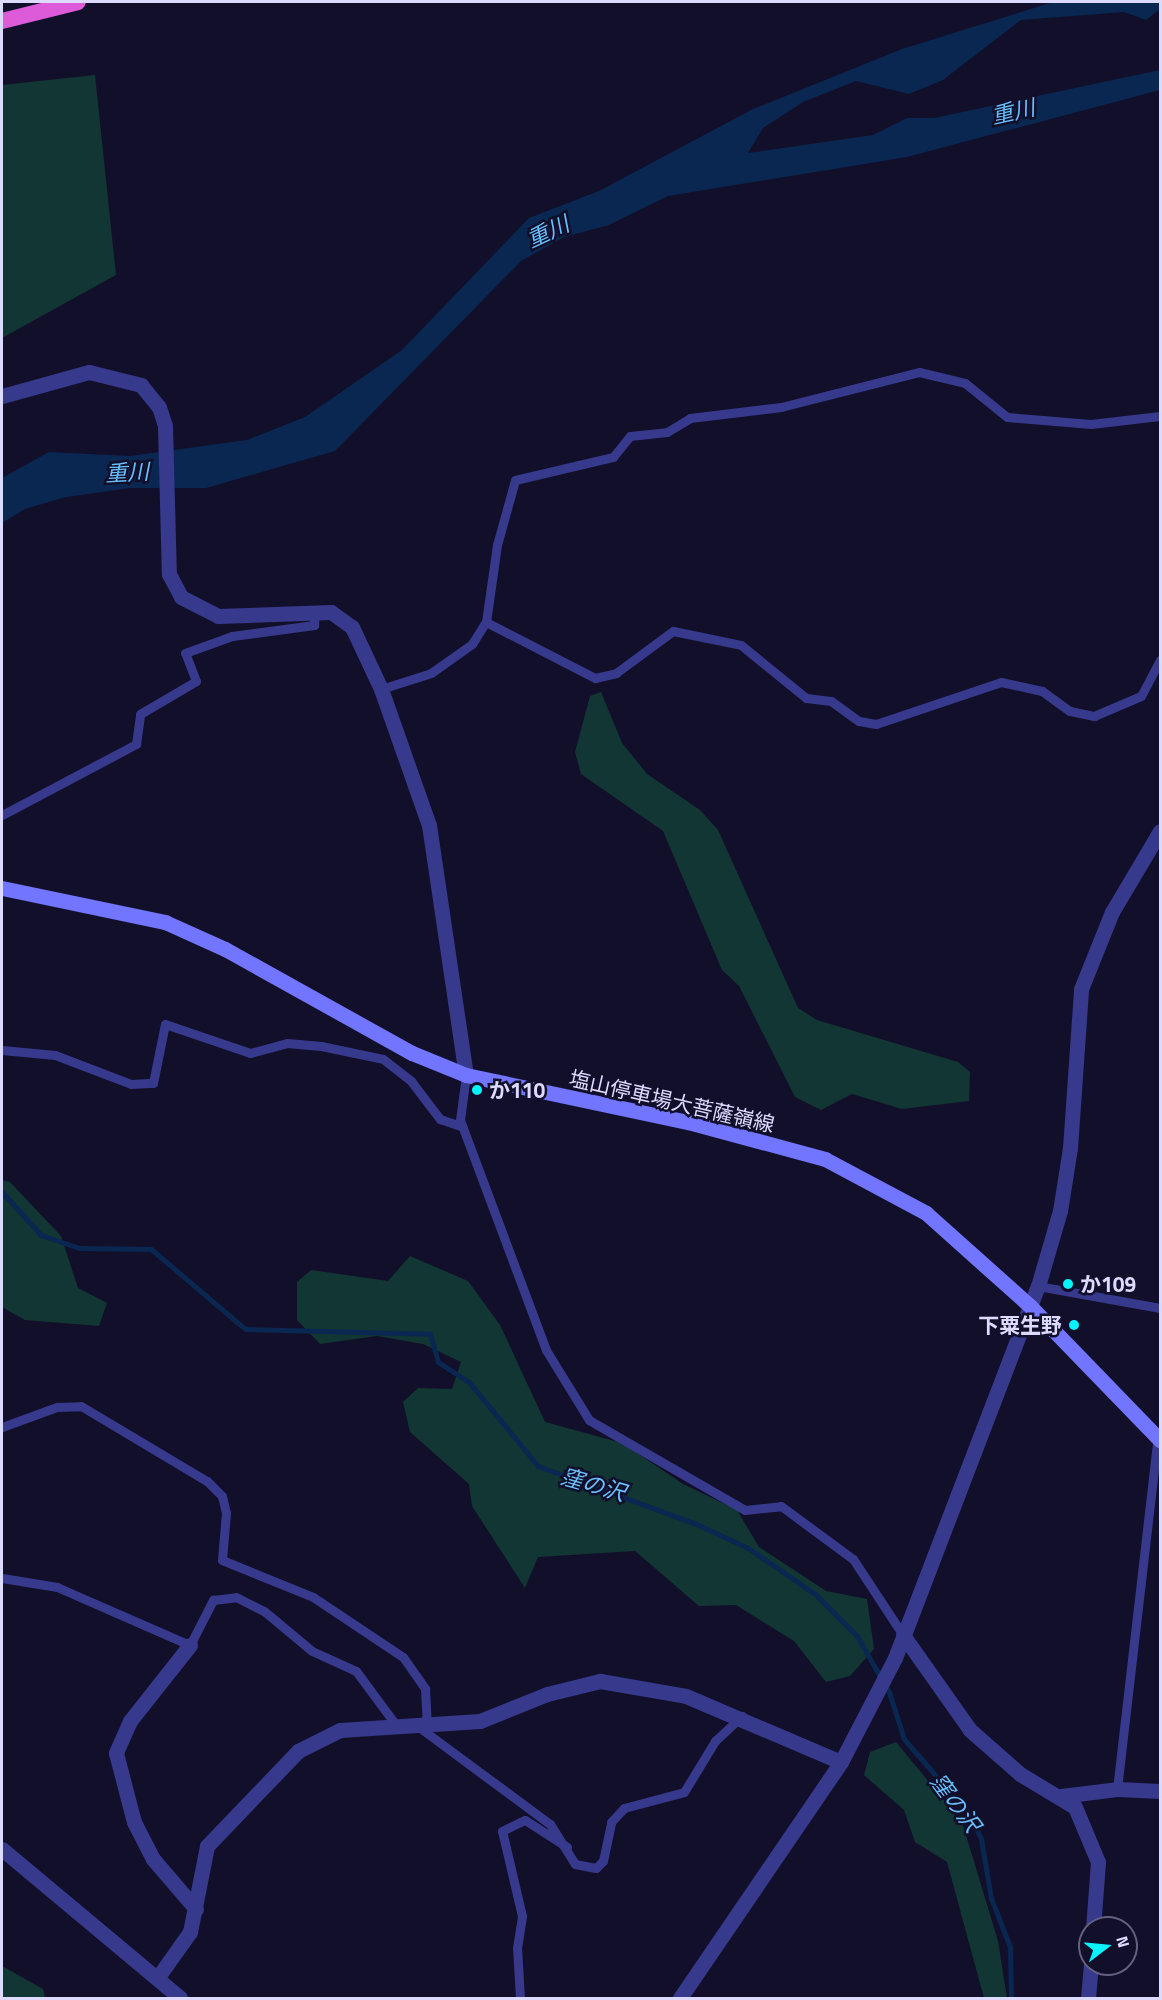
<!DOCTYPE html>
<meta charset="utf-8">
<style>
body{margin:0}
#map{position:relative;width:1162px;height:2000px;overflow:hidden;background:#120f2b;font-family:"Titillium Web","Noto Sans JP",sans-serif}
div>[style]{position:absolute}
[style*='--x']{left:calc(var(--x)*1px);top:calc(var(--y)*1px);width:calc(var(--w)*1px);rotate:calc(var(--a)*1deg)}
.green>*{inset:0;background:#123633}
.water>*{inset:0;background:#092750}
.stream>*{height:5px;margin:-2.5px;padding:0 2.5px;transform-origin:2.5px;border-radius:2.5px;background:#092750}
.service>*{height:9px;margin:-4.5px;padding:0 4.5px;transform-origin:4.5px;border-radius:4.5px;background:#37398d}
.minor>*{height:15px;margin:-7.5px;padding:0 7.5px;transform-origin:7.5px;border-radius:7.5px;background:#37398d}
.tertiary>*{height:15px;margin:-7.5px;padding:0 7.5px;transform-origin:7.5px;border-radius:7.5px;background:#37398d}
.secondary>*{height:15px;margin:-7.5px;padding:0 7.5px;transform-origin:7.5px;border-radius:7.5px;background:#7175ff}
.trunk>*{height:16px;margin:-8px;padding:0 8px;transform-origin:8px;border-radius:8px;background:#dd5bd8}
.dots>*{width:16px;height:16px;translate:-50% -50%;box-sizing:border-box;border:3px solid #120f2b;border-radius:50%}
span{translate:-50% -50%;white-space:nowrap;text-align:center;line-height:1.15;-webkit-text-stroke:5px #120f2b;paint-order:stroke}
.poi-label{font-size:21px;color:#dcdaff;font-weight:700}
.left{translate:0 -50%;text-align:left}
.right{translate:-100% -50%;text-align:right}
.street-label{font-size:21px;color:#dcdaff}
.water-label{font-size:22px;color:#68c1ff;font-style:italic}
.frame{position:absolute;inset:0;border:3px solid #dcdaff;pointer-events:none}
.north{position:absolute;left:1078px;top:1916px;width:60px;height:60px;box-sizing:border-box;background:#120f2b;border:2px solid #636080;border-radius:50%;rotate:74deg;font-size:16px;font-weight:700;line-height:24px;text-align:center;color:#dcdaff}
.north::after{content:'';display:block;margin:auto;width:21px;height:27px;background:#06f4ff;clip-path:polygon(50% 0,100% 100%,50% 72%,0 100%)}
</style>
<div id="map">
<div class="green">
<i style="clip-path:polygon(95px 75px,116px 275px,2px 338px,2px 85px)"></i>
<i style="clip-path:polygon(601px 692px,622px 743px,647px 774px,700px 810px,718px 830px,798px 1008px,817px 1020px,958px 1062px,970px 1072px,969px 1101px,902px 1109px,852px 1094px,821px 1110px,795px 1097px,739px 986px,722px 970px,663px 831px,581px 774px,575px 752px,590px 696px)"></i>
<i style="clip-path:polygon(2px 1180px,10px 1182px,61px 1236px,78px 1288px,107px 1303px,99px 1326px,25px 1320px,2px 1307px)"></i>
<i style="clip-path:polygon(410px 1256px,468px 1281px,500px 1325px,545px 1422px,622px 1443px,683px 1484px,737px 1510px,759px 1547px,826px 1591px,867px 1599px,874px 1649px,850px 1676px,826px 1682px,794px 1641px,736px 1605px,699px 1606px,635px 1551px,538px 1557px,525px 1588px,472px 1506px,469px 1484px,410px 1432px,403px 1402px,418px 1388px,452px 1389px,461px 1362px,423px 1344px,377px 1336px,320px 1344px,297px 1320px,297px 1282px,311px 1270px,388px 1281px)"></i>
<i style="clip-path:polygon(896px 1742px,962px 1822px,998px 1941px,1007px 1998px,984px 1998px,947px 1862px,915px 1842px,904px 1810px,864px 1775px,870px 1752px)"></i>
<i style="clip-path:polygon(2px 1966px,43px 1989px,45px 1998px,2px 1998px)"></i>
</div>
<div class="water">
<i style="clip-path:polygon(1053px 2px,1160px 2px,1160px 9px,1146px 20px,1124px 12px,1021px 20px,943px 80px,909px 94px,856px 81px,803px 102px,763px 128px,748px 153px,873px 135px,907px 118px,934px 118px,1160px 70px,1160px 90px,907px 157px,668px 196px,609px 225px,564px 237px,521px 261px,335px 451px,206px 488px,130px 488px,66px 497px,25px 509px,2px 523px,2px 478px,49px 452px,130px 456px,247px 440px,305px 417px,402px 350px,529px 218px,599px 191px,753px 109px,902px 49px)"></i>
</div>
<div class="stream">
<i style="--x:2;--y:1192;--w:58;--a:47.8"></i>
<i style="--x:41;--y:1235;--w:40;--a:18.9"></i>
<i style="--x:79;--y:1248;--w:72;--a:0.8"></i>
<i style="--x:151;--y:1249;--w:123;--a:40.4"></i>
<i style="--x:245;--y:1329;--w:185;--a:1.5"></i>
<i style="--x:430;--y:1334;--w:29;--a:74"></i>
<i style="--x:438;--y:1362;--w:37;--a:33"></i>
<i style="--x:469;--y:1382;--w:109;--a:50.6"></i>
<i style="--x:538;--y:1466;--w:166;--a:20.1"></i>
<i style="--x:694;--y:1523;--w:60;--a:24.8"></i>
<i style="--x:748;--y:1548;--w:81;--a:34.5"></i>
<i style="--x:815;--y:1594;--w:59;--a:45"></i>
<i style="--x:857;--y:1636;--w:64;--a:60.3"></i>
<i style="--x:889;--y:1692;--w:49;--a:72.3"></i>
<i style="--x:904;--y:1739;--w:99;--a:49.1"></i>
<i style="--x:969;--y:1814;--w:28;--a:64"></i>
<i style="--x:981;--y:1839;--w:60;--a:80.4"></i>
<i style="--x:991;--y:1898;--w:53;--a:68.8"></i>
<i style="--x:1010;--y:1947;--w:51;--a:88.9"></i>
</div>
<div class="service">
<i style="--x:486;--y:622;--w:78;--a:-81.9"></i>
<i style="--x:497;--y:545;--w:67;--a:-74.5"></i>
<i style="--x:515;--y:480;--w:101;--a:-13.2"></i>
<i style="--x:613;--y:457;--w:27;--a:-51"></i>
<i style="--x:630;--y:436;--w:37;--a:-6"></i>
<i style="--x:667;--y:432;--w:27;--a:-31"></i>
<i style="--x:690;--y:418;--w:92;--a:-6.9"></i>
<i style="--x:781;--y:407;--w:142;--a:-14.2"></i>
<i style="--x:919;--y:372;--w:47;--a:13.4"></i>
<i style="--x:965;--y:383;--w:54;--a:39"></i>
<i style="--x:1007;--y:417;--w:84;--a:4.8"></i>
<i style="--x:1091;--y:424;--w:69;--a:-6.6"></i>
<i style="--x:381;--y:689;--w:52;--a:-17.7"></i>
<i style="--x:431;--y:673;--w:50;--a:-35.3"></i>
<i style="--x:472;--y:644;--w:26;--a:-58"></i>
<i style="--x:486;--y:622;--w:123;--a:27.2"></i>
<i style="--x:595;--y:678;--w:22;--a:-13"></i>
<i style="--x:616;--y:673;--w:71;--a:-36.4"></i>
<i style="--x:673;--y:631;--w:69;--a:11.6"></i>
<i style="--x:741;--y:645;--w:84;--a:39.2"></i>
<i style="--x:806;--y:698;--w:25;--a:7"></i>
<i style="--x:831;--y:701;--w:34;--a:36"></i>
<i style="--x:859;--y:721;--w:17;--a:10"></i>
<i style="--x:876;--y:724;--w:132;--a:-18.6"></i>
<i style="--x:1001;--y:682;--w:42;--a:12.4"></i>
<i style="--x:1042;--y:691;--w:34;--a:36"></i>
<i style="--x:1070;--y:711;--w:25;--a:12"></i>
<i style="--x:1094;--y:716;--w:51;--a:-23.1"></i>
<i style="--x:1141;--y:696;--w:41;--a:-62.2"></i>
<i style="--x:2;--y:815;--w:152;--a:-27.9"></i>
<i style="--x:136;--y:744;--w:30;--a:-82"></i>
<i style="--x:140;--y:714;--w:65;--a:-30.5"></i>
<i style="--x:196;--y:681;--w:30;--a:-111"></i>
<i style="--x:185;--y:653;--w:50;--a:-19.9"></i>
<i style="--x:232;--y:636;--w:83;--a:-7.6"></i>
<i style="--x:314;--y:625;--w:13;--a:-86"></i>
<i style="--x:2;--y:1050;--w:53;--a:5.4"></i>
<i style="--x:55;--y:1055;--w:81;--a:20.9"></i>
<i style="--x:131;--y:1084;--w:22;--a:-3"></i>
<i style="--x:153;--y:1083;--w:60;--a:-78.5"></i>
<i style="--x:165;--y:1024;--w:90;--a:18.8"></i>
<i style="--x:250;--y:1053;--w:38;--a:-15"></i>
<i style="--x:287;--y:1043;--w:34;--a:5"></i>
<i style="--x:321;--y:1046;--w:63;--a:11.8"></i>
<i style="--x:383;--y:1059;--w:36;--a:38"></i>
<i style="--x:411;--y:1081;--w:48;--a:52.7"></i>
<i style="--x:440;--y:1119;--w:24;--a:19"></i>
<i style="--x:466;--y:1075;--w:45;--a:97.6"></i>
<i style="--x:460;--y:1120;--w:246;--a:69.5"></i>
<i style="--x:546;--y:1350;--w:82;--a:58.4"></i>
<i style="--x:589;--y:1420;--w:180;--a:30"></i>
<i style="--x:745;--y:1510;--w:36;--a:-6"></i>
<i style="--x:781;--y:1506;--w:89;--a:36.4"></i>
<i style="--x:853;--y:1559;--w:91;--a:56.7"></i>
<i style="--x:1038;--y:1286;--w:124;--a:10.2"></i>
<i style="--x:2;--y:1427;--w:59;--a:-20"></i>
<i style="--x:57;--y:1407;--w:24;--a:-2"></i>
<i style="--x:81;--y:1406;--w:147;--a:30.8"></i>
<i style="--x:207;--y:1481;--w:21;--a:45"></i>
<i style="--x:222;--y:1496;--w:17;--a:77"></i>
<i style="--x:226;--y:1513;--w:47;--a:94.9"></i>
<i style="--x:222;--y:1560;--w:98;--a:22.1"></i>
<i style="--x:313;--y:1597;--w:108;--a:33.7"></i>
<i style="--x:403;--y:1657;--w:39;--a:55"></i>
<i style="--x:425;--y:1689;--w:36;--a:87"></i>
<i style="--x:2;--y:1578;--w:56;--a:9.3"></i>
<i style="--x:57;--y:1587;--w:145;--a:23.6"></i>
<i style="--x:190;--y:1645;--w:51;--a:-62.9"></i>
<i style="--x:213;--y:1600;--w:23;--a:-7"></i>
<i style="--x:236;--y:1597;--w:31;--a:27"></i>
<i style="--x:264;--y:1611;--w:62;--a:39.8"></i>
<i style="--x:312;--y:1651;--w:48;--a:24.4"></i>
<i style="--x:356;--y:1671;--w:67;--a:53.5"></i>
<i style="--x:416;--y:1725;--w:167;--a:36.5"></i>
<i style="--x:550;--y:1824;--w:47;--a:58"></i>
<i style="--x:575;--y:1864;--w:21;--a:11"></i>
<i style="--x:596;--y:1868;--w:10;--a:-45"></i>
<i style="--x:603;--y:1861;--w:40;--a:-78"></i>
<i style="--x:611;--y:1822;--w:19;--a:-47"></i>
<i style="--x:624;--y:1808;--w:62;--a:-14.9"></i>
<i style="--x:684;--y:1792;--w:60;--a:-58.7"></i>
<i style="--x:715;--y:1741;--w:37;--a:-43"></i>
<i style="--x:1117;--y:1789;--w:354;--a:-83.4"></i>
<i style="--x:520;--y:1998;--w:50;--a:-93.4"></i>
<i style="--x:517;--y:1948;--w:32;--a:-81"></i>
<i style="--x:522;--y:1916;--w:87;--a:-103.2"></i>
<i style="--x:502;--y:1831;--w:25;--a:-26"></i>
<i style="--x:525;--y:1820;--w:50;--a:32.7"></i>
</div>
<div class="minor">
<i style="--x:2;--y:396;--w:90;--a:-15.4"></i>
<i style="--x:89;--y:372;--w:54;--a:14"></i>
<i style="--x:141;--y:385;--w:28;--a:51"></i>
<i style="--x:159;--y:407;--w:20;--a:72"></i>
<i style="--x:165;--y:426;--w:148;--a:88.5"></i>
<i style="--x:169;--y:574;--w:26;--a:62"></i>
<i style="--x:181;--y:597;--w:42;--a:27.2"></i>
<i style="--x:218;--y:616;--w:113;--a:-2"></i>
<i style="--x:331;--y:612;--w:26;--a:36"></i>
<i style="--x:352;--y:627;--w:68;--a:64.9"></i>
<i style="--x:381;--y:689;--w:144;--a:70.6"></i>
<i style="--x:429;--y:825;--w:253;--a:81.6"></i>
<i style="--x:903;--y:1635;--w:116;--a:54.8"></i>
<i style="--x:970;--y:1730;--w:67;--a:41.3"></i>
<i style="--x:1020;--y:1774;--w:64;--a:31"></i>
<i style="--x:1075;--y:1807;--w:60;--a:67.3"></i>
<i style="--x:1098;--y:1862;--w:66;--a:94.3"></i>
<i style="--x:190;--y:1645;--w:97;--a:128.3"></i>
<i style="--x:130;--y:1721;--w:35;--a:114"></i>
<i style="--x:116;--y:1753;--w:71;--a:75.4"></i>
<i style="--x:134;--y:1822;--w:42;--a:62.8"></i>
<i style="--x:153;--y:1859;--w:66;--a:49.3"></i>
<i style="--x:1061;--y:1796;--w:56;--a:-7.1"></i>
<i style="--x:1117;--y:1789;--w:43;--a:2.7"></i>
<i style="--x:2;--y:1849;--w:232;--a:39.9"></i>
<i style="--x:158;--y:1977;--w:55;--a:-54.6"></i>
<i style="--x:190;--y:1932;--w:88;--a:-78.8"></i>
<i style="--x:207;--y:1846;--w:132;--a:-46.2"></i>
<i style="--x:298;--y:1751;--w:47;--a:-26.6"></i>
<i style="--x:340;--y:1730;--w:140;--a:-3.7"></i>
<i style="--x:480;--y:1721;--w:72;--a:-21.9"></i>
<i style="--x:547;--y:1694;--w:55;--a:-13.8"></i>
<i style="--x:600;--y:1681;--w:87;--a:9.9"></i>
<i style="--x:686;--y:1696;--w:168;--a:23.1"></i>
<i style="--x:1088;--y:1998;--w:34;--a:-85"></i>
</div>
<div class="tertiary">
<i style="--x:680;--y:1998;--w:286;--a:-55.7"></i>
<i style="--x:841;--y:1762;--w:117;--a:-62.6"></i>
<i style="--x:895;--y:1658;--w:399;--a:-69"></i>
<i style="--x:1038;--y:1286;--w:78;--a:-73.7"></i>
<i style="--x:1060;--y:1211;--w:64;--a:-81"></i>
<i style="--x:1070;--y:1148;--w:159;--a:-86"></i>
<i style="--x:1081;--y:989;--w:83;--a:-68.1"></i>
<i style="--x:1112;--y:912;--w:94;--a:-59.3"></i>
</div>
<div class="secondary">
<i style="--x:2;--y:888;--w:167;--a:11.8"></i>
<i style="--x:165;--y:922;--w:66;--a:24.2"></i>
<i style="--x:225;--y:949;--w:214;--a:29.1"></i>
<i style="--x:412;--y:1053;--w:58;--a:22.2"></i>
<i style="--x:466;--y:1075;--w:227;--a:12"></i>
<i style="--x:688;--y:1122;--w:142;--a:15.1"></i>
<i style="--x:825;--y:1159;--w:115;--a:28.1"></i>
<i style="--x:926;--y:1213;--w:140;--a:41.8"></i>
<i style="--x:1030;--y:1306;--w:187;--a:45.9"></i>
</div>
<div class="trunk">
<i style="--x:2;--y:21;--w:78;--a:-14"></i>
</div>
<div class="dots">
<i style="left:477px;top:1090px;background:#06f4ff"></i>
<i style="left:1068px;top:1284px;background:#06f4ff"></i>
<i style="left:1074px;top:1325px;background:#06f4ff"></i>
</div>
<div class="poi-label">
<span class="left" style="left:489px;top:1090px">か110</span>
<span class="left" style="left:1080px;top:1284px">か109</span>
<span class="right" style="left:1062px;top:1325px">下粟生野</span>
</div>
<div class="street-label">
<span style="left:672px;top:1101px;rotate:13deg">塩山停車場大菩薩嶺線</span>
</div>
<div class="water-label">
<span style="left:1013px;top:112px;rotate:-13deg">重川</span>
<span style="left:548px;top:232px;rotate:-25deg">重川</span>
<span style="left:127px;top:473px;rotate:-3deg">重川</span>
<span style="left:593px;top:1485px;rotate:16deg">窪の沢</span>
<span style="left:955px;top:1803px;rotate:53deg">窪の沢</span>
</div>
<div class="frame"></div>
<div class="north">N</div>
</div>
